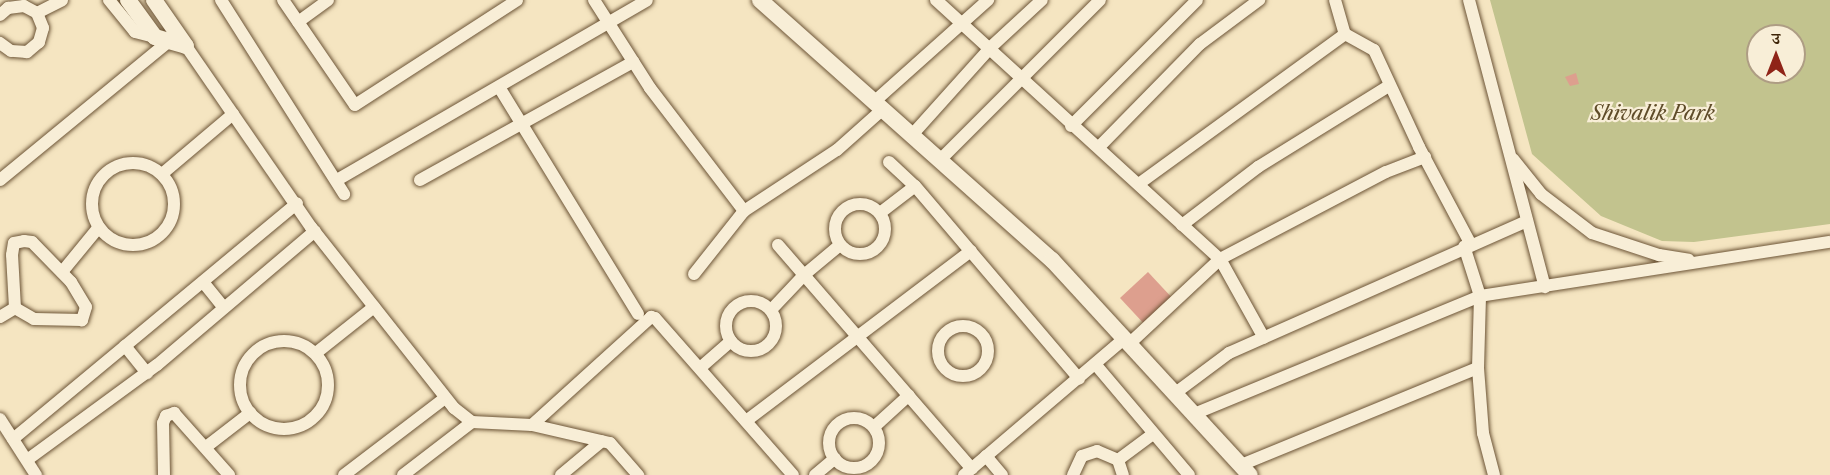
<!DOCTYPE html>
<meta charset="utf-8">
<style>
body{margin:0}
#map{position:relative;width:1830px;height:475px;overflow:hidden;background:#f5e5c1;font-family:"Libre Caslon Text","Noto Serif Devanagari",serif}
div>[style]{position:absolute}
[style*='--x']{left:calc(var(--x)*1px);top:calc(var(--y)*1px);width:calc(var(--w)*1px);rotate:calc(var(--a)*1deg)}
.green>*{inset:0;background:#c2c38e}
.building>*{inset:0;background:#dd9f8e}
.roads{filter:drop-shadow(0 0 2px #6c5436) drop-shadow(0 0 2px #6c5436)}
.street>*{height:12px;margin:-6px;padding:0 6px;transform-origin:6px;border-radius:6px;background:#f8eed7}
.street>.ring{margin:-6px;padding:0;box-sizing:content-box;background:none;border:12px solid #f8eed7;border-radius:50%}
.secondary>*{height:16px;margin:-8px;padding:0 8px;transform-origin:8px;border-radius:8px;background:#f8eed7}
span{translate:-50% -50%;white-space:nowrap;text-align:center;line-height:1.15;-webkit-text-stroke:4.5px #f8eed7;paint-order:stroke}
.park-label{font-size:20px;color:#5f4c29;font-style:italic}
.north{position:absolute;left:1746px;top:24px;width:60px;height:60px;box-sizing:border-box;background:#f8eed7;border:2px solid #ae9d84;border-radius:50%;rotate:0deg;font-size:16px;font-weight:700;line-height:24px;text-align:center;color:#3e2407}
.north::after{content:'';display:block;margin:auto;width:21px;height:27px;background:#8f2418;clip-path:polygon(50% 0,100% 100%,50% 72%,0 100%)}
</style>
<div id="map">
<div class="green">
<i style="clip-path:polygon(evenodd,1490px 0,1830px 0,1830px 224px,1694px 242px,1662px 241px,1601px 216px,1532px 154px,1490px 0,1758px 36px,1794px 36px,1794px 72px,1758px 72px,1758px 36px)"></i>
</div>
<div class="building">
<i style="clip-path:polygon(1576px 73px,1579px 84px,1570px 86px,1565px 77px)"></i>
<i style="clip-path:polygon(1148px 272px,1175px 301px,1147px 327px,1120px 298px)"></i>
</div>
<div class="roads">
<div class="street">
<i style="--x:109;--y:0;--w:41;--a:50.9"></i>
<i style="--x:135;--y:32;--w:21;--a:14"></i>
<i style="--x:221;--y:0;--w:230;--a:57.6"></i>
<i style="--x:283;--y:0;--w:127;--a:55.6"></i>
<i style="--x:355;--y:105;--w:193;--a:-32.9"></i>
<i style="--x:594;--y:0;--w:104;--a:57.5"></i>
<i style="--x:650;--y:88;--w:155;--a:52.6"></i>
<i style="--x:744;--y:211;--w:111;--a:-33.3"></i>
<i style="--x:837;--y:150;--w:62;--a:-41.7"></i>
<i style="--x:936;--y:0;--w:384;--a:42.4"></i>
<i style="--x:1220;--y:259;--w:90;--a:60.9"></i>
<i style="--x:1335;--y:0;--w:35;--a:74"></i>
<i style="--x:1345;--y:34;--w:33;--a:29"></i>
<i style="--x:1374;--y:50;--w:107;--a:65.1"></i>
<i style="--x:1419;--y:147;--w:109;--a:62"></i>
<i style="--x:1469;--y:0;--w:297;--a:75.2"></i>
<i style="--x:37;--y:13;--w:28;--a:-27"></i>
<i style="--x:0;--y:15;--w:11;--a:-41"></i>
<i style="--x:8;--y:8;--w:16;--a:-7"></i>
<i style="--x:24;--y:6;--w:15;--a:28"></i>
<i style="--x:37;--y:13;--w:16;--a:68"></i>
<i style="--x:43;--y:28;--w:15;--a:106"></i>
<i style="--x:39;--y:42;--w:16;--a:140"></i>
<i style="--x:27;--y:52;--w:16;--a:-176"></i>
<i style="--x:11;--y:51;--w:14;--a:-144"></i>
<i style="--x:298;--y:22;--w:37;--a:-36"></i>
<i style="--x:186;--y:46;--w:220;--a:55.4"></i>
<i style="--x:311;--y:227;--w:231;--a:51.7"></i>
<i style="--x:454;--y:408;--w:23;--a:38"></i>
<i style="--x:472;--y:422;--w:60;--a:2.9"></i>
<i style="--x:532;--y:425;--w:80;--a:13"></i>
<i style="--x:610;--y:443;--w:43;--a:48.8"></i>
<i style="--x:499;--y:87;--w:266;--a:58.5"></i>
<i style="--x:875;--y:101;--w:152;--a:-41.8"></i>
<i style="--x:1071;--y:126;--w:178;--a:-45"></i>
<i style="--x:912;--y:135;--w:118;--a:-48.1"></i>
<i style="--x:991;--y:47;--w:69;--a:-42.7"></i>
<i style="--x:1099;--y:147;--w:144;--a:-45.6"></i>
<i style="--x:1200;--y:44;--w:74;--a:-36.7"></i>
<i style="--x:1513;--y:159;--w:45;--a:51.3"></i>
<i style="--x:1541;--y:194;--w:64;--a:37.4"></i>
<i style="--x:1592;--y:233;--w:71;--a:18.2"></i>
<i style="--x:1659;--y:255;--w:30;--a:9"></i>
<i style="--x:940;--y:160;--w:226;--a:-45"></i>
<i style="--x:889;--y:162;--w:35;--a:43"></i>
<i style="--x:915;--y:186;--w:253;--a:49.6"></i>
<i class="ring" style="left:92px;top:163px;width:70px;height:70px"></i>
<i style="--x:162;--y:174;--w:93;--a:-40.2"></i>
<i style="--x:0;--y:180;--w:219;--a:-39.4"></i>
<i style="--x:337;--y:180;--w:358;--a:-30.1"></i>
<i style="--x:420;--y:180;--w:244;--a:-29"></i>
<i style="--x:1140;--y:183;--w:253;--a:-36"></i>
<i class="ring" style="left:835px;top:204px;width:38px;height:38px"></i>
<i style="--x:880;--y:213;--w:44;--a:-37.6"></i>
<i style="--x:1182;--y:225;--w:96;--a:-37.3"></i>
<i style="--x:1258;--y:167;--w:155;--a:-31.8"></i>
<i style="--x:24;--y:241;--w:8;--a:7"></i>
<i style="--x:32;--y:242;--w:56;--a:45.7"></i>
<i style="--x:71;--y:282;--w:29;--a:59"></i>
<i style="--x:86;--y:307;--w:14;--a:107"></i>
<i style="--x:82;--y:320;--w:48;--a:-178.8"></i>
<i style="--x:34;--y:319;--w:22;--a:-150"></i>
<i style="--x:15;--y:308;--w:53;--a:-93.2"></i>
<i style="--x:12;--y:255;--w:12;--a:-81"></i>
<i style="--x:14;--y:243;--w:10;--a:-11"></i>
<i style="--x:778;--y:245;--w:296;--a:49.1"></i>
<i style="--x:62;--y:272;--w:58;--a:-50.6"></i>
<i style="--x:694;--y:274;--w:80;--a:-51.6"></i>
<i style="--x:203;--y:282;--w:33;--a:51"></i>
<i class="ring" style="left:726px;top:301px;width:38px;height:38px"></i>
<i style="--x:771;--y:310;--w:48;--a:-46.7"></i>
<i style="--x:804;--y:275;--w:47;--a:-39.8"></i>
<i style="--x:0;--y:317;--w:17;--a:-31"></i>
<i class="ring" style="left:938px;top:326px;width:38px;height:38px"></i>
<i class="ring" style="left:240px;top:341px;width:76px;height:76px"></i>
<i style="--x:1129;--y:344;--w:125;--a:-43"></i>
<i style="--x:1220;--y:259;--w:187;--a:-27.7"></i>
<i style="--x:1386;--y:172;--w:42;--a:-21"></i>
<i style="--x:125;--y:346;--w:35;--a:51"></i>
<i style="--x:316;--y:353;--w:74;--a:-38.4"></i>
<i style="--x:1096;--y:365;--w:144;--a:49.8"></i>
<i style="--x:700;--y:368;--w:41;--a:-41.1"></i>
<i style="--x:1174;--y:394;--w:69;--a:-36.7"></i>
<i style="--x:1229;--y:353;--w:326;--a:-23.9"></i>
<i style="--x:1194;--y:414;--w:309;--a:-22.4"></i>
<i style="--x:1480;--y:296;--w:52;--a:-107.7"></i>
<i class="ring" style="left:829px;top:418px;width:38px;height:38px"></i>
<i style="--x:0;--y:419;--w:67;--a:57.3"></i>
<i style="--x:746;--y:421;--w:282;--a:-37.1"></i>
<i style="--x:532;--y:425;--w:161;--a:-42.2"></i>
<i style="--x:651;--y:317;--w:4;--a:14"></i>
<i style="--x:655;--y:318;--w:209;--a:48.7"></i>
<i style="--x:874;--y:427;--w:47;--a:-42.4"></i>
<i style="--x:13;--y:439;--w:369;--a:-39.7"></i>
<i style="--x:206;--y:447;--w:56;--a:-37.7"></i>
<i style="--x:986;--y:456;--w:25;--a:50"></i>
<i style="--x:27;--y:460;--w:161;--a:-36.2"></i>
<i style="--x:157;--y:365;--w:207;--a:-40.3"></i>
<i style="--x:1118;--y:460;--w:44;--a:-36.6"></i>
<i style="--x:1241;--y:465;--w:256;--a:-22.3"></i>
<i style="--x:164;--y:475;--w:52;--a:-91.1"></i>
<i style="--x:163;--y:423;--w:8;--a:-67"></i>
<i style="--x:166;--y:416;--w:9;--a:-21"></i>
<i style="--x:174;--y:413;--w:83;--a:48.4"></i>
<i style="--x:344;--y:475;--w:127;--a:-37.3"></i>
<i style="--x:403;--y:475;--w:87;--a:-37.5"></i>
<i style="--x:561;--y:475;--w:53;--a:-39.7"></i>
<i style="--x:815;--y:475;--w:26;--a:-40"></i>
<i style="--x:964;--y:475;--w:210;--a:-40.4"></i>
<i style="--x:1073;--y:475;--w:21;--a:-65"></i>
<i style="--x:1082;--y:456;--w:16;--a:-18"></i>
<i style="--x:1097;--y:451;--w:23;--a:23"></i>
<i style="--x:1118;--y:460;--w:16;--a:72"></i>
<i style="--x:1494;--y:475;--w:43;--a:-104.7"></i>
<i style="--x:1483;--y:433;--w:65;--a:-94.4"></i>
<i style="--x:1478;--y:368;--w:72;--a:-88.4"></i>
<i style="--x:1480;--y:296;--w:354;--a:-8.8"></i>
</div>
<div class="secondary">
<i style="--x:128;--y:0;--w:46;--a:53.9"></i>
<i style="--x:155;--y:37;--w:32;--a:16"></i>
<i style="--x:154;--y:0;--w:56;--a:55.2"></i>
<i style="--x:760;--y:0;--w:391;--a:41.7"></i>
<i style="--x:1052;--y:260;--w:292;--a:47.4"></i>
</div>
</div>
<div class="park-label">
<span style="left:1653px;top:113px">Shivalik Park</span>
</div>
<div class="north">उ</div>
</div>
